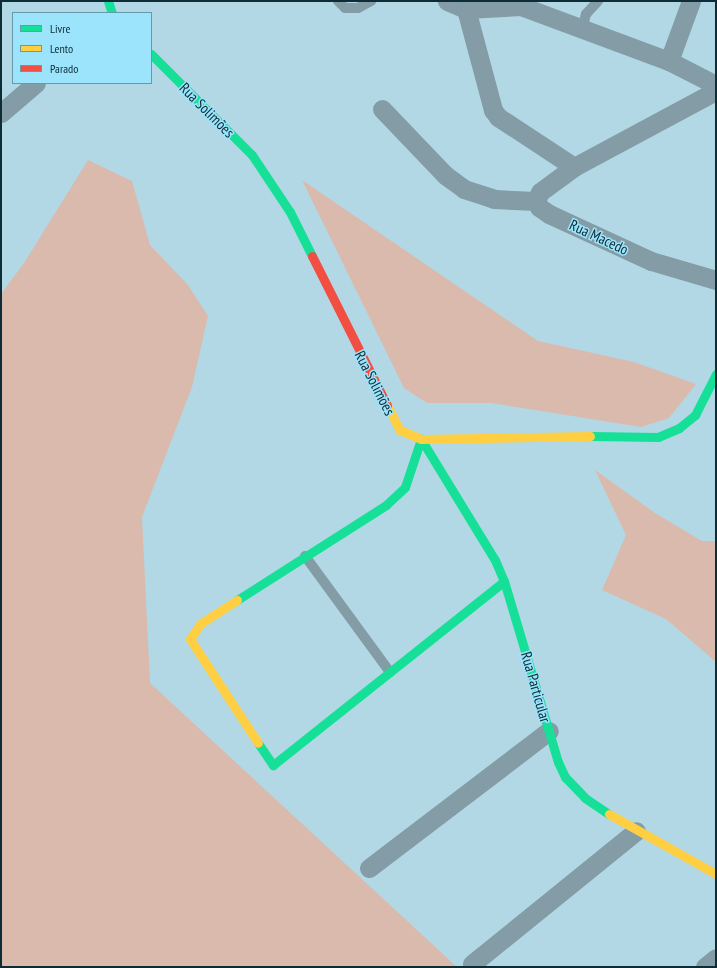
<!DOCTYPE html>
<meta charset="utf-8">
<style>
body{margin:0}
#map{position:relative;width:717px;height:968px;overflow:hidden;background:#b2d8e6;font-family:"PT Sans Narrow",sans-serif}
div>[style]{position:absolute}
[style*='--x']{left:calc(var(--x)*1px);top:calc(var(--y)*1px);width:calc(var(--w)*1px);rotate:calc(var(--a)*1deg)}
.green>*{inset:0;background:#dabaac}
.lane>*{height:10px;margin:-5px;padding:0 5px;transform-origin:5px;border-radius:5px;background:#839ca5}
.street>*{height:19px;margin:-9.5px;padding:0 9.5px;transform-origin:9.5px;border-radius:9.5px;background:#839ca5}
.fast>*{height:9px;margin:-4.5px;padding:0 4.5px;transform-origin:4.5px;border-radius:4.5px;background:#16e098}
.slow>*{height:9px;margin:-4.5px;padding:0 4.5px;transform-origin:4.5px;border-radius:4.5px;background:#ffcf43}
.jam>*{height:9px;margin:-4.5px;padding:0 4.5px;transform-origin:4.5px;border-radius:4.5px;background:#f24e42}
span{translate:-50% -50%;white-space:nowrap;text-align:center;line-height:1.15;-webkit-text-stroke:3px #9ce3fc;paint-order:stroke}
.street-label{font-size:15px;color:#0e2c35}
.frame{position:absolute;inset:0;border:2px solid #0e2c35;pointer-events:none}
.legend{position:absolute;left:12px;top:12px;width:140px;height:72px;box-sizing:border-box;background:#9ce3fc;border:1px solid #639aac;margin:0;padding:5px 7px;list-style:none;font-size:12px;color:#0e2c35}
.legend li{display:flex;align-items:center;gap:8px;height:20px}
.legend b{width:20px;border:1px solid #639aac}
</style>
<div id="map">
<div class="green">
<i style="clip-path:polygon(88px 160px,132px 181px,150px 245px,188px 285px,208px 316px,192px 387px,142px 517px,150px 683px,457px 967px,1px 967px,1px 294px,24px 263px)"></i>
<i style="clip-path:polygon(302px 180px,538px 341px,634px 362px,696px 384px,669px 418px,641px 427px,491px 403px,427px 403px,404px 388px)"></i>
<i style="clip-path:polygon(595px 470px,655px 513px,702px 541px,716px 541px,716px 662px,666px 619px,602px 590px,626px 535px)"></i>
</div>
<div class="lane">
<i style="--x:338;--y:1;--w:10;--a:45"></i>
<i style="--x:345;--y:8;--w:13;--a:0"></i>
<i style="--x:358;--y:8;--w:15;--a:-28"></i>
<i style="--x:582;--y:30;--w:16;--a:-76"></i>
<i style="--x:586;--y:14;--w:18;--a:-47"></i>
<i style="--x:305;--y:556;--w:144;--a:53.8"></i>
</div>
<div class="street">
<i style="--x:447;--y:1;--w:21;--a:23"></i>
<i style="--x:466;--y:9;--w:55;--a:-3.1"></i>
<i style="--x:521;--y:6;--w:158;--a:20.4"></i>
<i style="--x:669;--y:61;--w:53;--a:27.1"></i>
<i style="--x:466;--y:9;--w:105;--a:75"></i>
<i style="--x:493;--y:110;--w:9;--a:54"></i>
<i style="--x:498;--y:117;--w:91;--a:33.3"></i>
<i style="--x:574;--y:167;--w:42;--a:143.7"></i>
<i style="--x:540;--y:192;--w:10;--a:114"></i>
<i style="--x:536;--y:201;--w:7;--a:63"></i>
<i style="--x:539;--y:207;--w:12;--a:35"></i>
<i style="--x:549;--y:214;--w:112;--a:24.7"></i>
<i style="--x:651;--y:261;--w:68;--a:16.3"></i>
<i style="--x:669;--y:61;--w:64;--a:-69.9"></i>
<i style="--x:382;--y:109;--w:91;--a:46.3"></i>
<i style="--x:445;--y:175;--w:24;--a:36"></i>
<i style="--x:464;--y:189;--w:32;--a:18"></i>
<i style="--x:494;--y:199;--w:42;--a:2.7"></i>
<i style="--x:1;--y:113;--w:46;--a:-40.6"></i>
<i style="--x:574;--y:167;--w:161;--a:-28.2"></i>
<i style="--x:369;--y:868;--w:226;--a:-37.3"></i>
<i style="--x:472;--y:964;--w:211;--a:-39"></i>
<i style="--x:705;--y:967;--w:14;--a:-39"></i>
</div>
<div class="fast">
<i style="--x:108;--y:1;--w:13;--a:72"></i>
<i style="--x:151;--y:54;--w:143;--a:45"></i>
<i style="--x:252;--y:155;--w:69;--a:56.3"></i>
<i style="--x:290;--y:212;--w:49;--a:63.4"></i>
<i style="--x:590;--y:436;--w:68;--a:0.8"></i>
<i style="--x:658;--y:437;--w:23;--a:-23"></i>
<i style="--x:679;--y:428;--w:21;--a:-39"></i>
<i style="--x:695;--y:415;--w:46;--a:-62.9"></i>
<i style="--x:421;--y:439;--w:142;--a:58.6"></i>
<i style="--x:495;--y:560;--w:23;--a:67"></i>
<i style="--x:504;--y:581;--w:189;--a:73.4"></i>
<i style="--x:558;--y:762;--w:17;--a:65"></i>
<i style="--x:565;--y:777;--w:29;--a:46"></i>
<i style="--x:585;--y:798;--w:29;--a:34"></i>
<i style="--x:237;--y:600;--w:177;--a:-32.5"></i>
<i style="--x:386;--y:505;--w:26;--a:-43"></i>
<i style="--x:405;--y:487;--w:51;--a:-71.6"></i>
<i style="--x:258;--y:743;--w:27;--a:56"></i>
<i style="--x:273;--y:765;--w:295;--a:-38.5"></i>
</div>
<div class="slow">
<i style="--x:387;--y:405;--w:28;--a:63"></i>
<i style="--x:400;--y:430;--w:23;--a:23"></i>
<i style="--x:421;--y:439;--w:169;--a:-1"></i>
<i style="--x:237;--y:600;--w:43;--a:147.4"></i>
<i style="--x:201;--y:623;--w:19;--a:125"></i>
<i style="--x:190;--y:639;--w:124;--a:56.8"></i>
<i style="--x:609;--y:814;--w:123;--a:29.3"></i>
</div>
<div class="jam">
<i style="--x:312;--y:256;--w:167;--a:63.3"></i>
</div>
<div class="street-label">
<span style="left:207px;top:110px;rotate:45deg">Rua Solimões</span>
<span style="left:599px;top:237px;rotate:25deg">Rua Macedo</span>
<span style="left:375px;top:383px;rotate:63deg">Rua Solimões</span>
<span style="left:536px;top:687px;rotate:74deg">Rua Particular</span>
</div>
<div class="frame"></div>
<ul class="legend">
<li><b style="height:5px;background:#16e098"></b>Livre</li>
<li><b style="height:5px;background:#ffcf43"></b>Lento</li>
<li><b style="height:5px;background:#f24e42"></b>Parado</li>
</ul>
</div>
